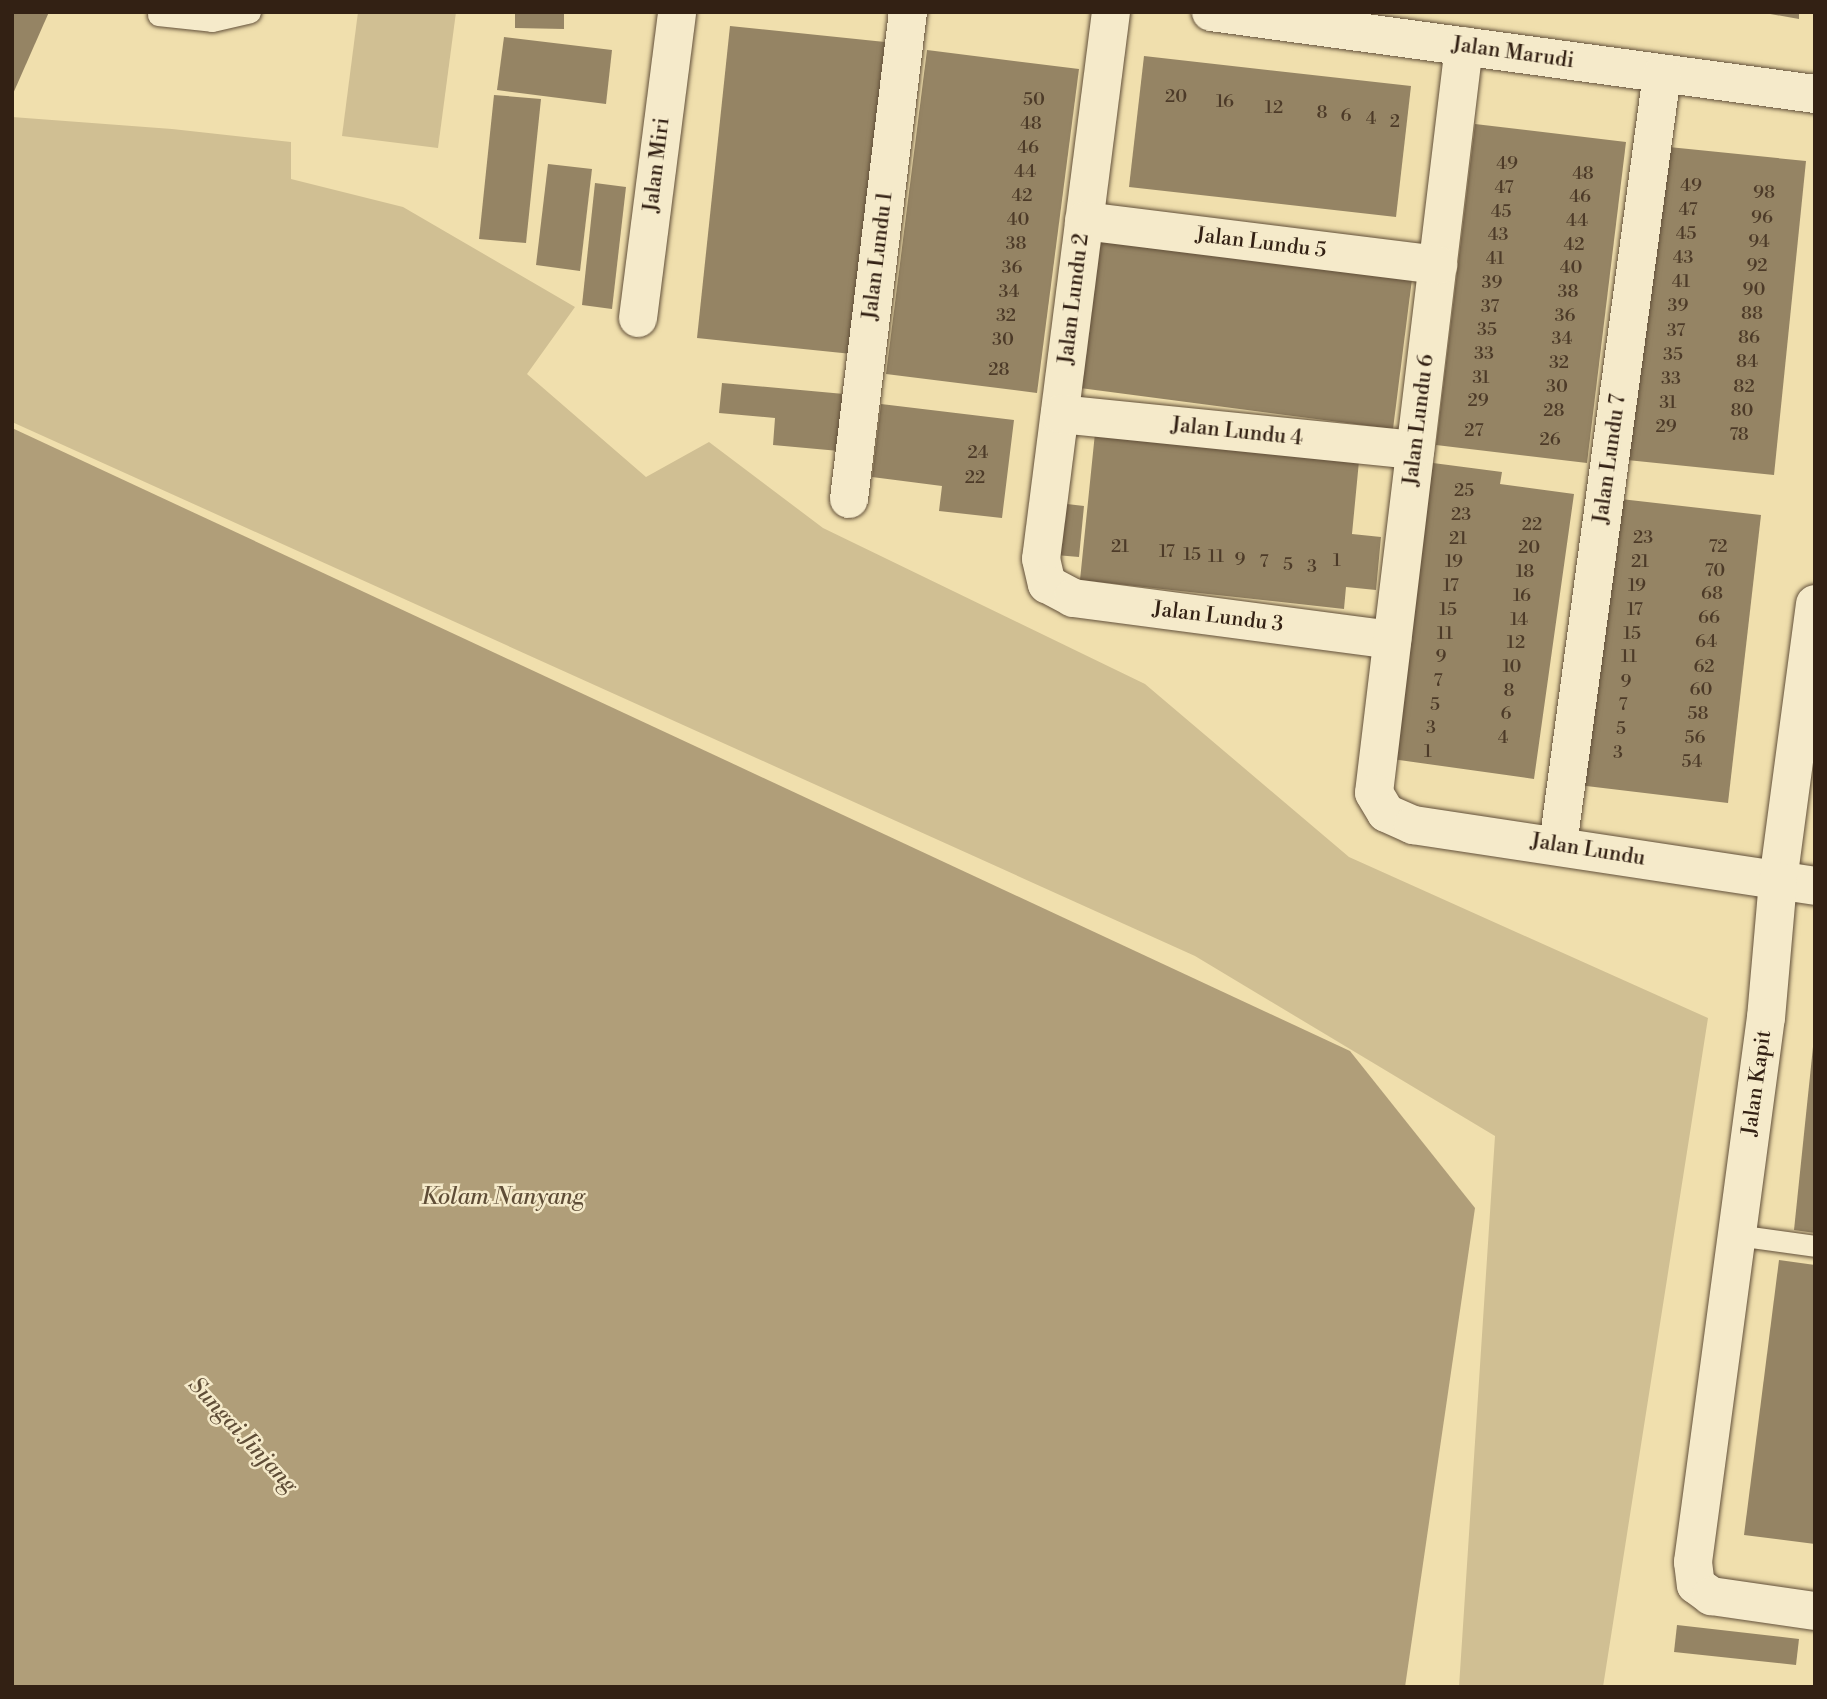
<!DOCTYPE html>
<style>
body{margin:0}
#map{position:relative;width:1827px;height:1699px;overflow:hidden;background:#f0dfad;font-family:"Libre Bodoni",serif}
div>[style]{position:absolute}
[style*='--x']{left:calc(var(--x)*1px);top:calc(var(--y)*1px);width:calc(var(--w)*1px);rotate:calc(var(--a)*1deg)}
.green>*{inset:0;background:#d0bf93}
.water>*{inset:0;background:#b09e79}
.building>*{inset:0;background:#958464}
.roads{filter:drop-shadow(0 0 2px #62503a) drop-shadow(0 0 2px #62503a)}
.service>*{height:21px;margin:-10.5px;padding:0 10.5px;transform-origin:10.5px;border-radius:10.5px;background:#f5eaca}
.minor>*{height:38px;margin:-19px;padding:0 19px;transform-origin:19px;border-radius:19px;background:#f5eaca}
span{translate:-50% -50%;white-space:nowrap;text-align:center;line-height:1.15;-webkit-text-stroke:5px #f5eaca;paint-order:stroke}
.number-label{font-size:18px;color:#4c3a28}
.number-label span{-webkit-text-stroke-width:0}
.street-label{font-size:21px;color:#332114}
.water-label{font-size:23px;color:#5f4d37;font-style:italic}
.frame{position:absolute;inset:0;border:14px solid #332114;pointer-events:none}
</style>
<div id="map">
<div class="green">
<i style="clip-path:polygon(358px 12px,456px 12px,438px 148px,342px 136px)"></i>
<i style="clip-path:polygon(12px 117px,172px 129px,291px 142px,291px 179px,403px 207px,575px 307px,527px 374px,646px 477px,709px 442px,823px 528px,1145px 684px,1349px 857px,1708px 1018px,1603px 1687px,1459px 1687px,1495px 1136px,1195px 956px,12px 422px)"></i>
</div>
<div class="water">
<i style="clip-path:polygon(12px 428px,1350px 1051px,1475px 1208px,1405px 1687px,12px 1687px)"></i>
</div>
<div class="building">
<i style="clip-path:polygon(12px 12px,49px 12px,12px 96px)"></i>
<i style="clip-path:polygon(515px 12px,564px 12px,564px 29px,515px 28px)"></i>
<i style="clip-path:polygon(1759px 12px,1799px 12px,1799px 19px)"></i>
<i style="clip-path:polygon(730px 26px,885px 42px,852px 354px,697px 338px)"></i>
<i style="clip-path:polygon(504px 37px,612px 50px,606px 104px,497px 90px)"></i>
<i style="clip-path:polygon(927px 50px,1079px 69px,1037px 393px,886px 374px)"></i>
<i style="clip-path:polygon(1144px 56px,1411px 86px,1396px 217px,1129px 187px)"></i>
<i style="clip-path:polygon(494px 95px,541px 99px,526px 243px,479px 239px)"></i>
<i style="clip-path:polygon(1475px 124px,1626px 142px,1587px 463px,1436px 445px)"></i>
<i style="clip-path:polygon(1659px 146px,1806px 161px,1774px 475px,1627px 460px)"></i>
<i style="clip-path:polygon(548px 164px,592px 169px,580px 271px,536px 265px)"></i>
<i style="clip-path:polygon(595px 183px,626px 187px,612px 309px,582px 305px)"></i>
<i style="clip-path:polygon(1100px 238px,1412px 279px,1393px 429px,1080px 388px)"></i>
<i style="clip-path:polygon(722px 383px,844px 394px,839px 451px,773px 445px,775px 418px,719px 413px)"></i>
<i style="clip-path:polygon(881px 404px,1014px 420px,1002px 518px,939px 511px,942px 486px,872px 477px)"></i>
<i style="clip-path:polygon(1095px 433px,1359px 461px,1352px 534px,1381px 537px,1376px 590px,1346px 587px,1344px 609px,1080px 580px)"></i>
<i style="clip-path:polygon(1433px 463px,1502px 472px,1500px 484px,1574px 494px,1534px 779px,1392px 759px)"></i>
<i style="clip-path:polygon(1612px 498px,1761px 515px,1728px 803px,1578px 785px)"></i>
<i style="clip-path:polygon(1050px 502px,1084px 506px,1079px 557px,1044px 554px)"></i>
<i style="clip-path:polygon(1813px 1047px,1815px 1047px,1815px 1233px,1794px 1230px)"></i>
<i style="clip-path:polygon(1779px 1260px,1815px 1265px,1815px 1544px,1744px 1535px)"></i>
<i style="clip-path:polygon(1677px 1625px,1799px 1639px,1796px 1665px,1674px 1652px)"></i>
</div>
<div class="roads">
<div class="service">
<i style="--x:158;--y:15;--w:54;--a:6.3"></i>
<i style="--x:212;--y:21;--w:39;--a:-13"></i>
<i style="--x:1737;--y:1235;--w:79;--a:8"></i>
</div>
<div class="minor">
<i style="--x:1111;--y:12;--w:551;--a:97.29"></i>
<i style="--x:1041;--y:559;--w:26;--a:77"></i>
<i style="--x:1047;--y:584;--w:30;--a:28"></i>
<i style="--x:1073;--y:598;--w:322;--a:7.5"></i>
<i style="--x:1211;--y:12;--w:610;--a:7.73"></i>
<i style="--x:1464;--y:46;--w:752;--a:96.87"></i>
<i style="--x:1374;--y:793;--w:23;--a:59"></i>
<i style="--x:1386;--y:813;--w:30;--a:24"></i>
<i style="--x:1413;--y:825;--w:407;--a:8.6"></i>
<i style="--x:1084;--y:221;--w:357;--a:7.1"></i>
<i style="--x:638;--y:318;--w:308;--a:-82.7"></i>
<i style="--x:1060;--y:414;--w:357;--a:5.8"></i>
<i style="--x:849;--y:499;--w:491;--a:-83.1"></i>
<i style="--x:1815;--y:604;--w:279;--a:97.6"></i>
<i style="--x:1778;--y:881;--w:137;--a:95"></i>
<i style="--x:1766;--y:1017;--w:550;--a:97.63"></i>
<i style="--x:1693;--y:1562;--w:23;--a:83"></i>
<i style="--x:1696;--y:1585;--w:19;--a:36"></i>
<i style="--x:1711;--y:1596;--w:105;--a:8.2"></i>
<i style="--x:1558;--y:845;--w:778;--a:-82.32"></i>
</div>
</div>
<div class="number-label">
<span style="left:1176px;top:97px">20</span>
<span style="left:1034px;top:100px">50</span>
<span style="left:1225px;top:102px">16</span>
<span style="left:1274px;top:108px">12</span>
<span style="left:1322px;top:113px">8</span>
<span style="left:1346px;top:116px">6</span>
<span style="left:1371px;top:119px">4</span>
<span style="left:1395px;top:122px">2</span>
<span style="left:1031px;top:124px">48</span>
<span style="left:1028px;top:148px">46</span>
<span style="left:1507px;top:164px">49</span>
<span style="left:1025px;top:172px">44</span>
<span style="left:1583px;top:174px">48</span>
<span style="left:1691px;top:186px">49</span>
<span style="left:1504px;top:188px">47</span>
<span style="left:1764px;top:193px">98</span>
<span style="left:1022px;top:196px">42</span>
<span style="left:1580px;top:197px">46</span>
<span style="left:1688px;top:210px">47</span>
<span style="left:1501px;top:212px">45</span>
<span style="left:1762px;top:218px">96</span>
<span style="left:1018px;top:220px">40</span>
<span style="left:1577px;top:221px">44</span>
<span style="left:1686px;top:234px">45</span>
<span style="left:1498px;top:235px">43</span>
<span style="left:1759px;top:242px">94</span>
<span style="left:1016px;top:244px">38</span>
<span style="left:1574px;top:245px">42</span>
<span style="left:1683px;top:258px">43</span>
<span style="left:1495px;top:259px">41</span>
<span style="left:1757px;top:266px">92</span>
<span style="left:1012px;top:268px">36</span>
<span style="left:1571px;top:268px">40</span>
<span style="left:1681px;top:282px">41</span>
<span style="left:1492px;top:283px">39</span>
<span style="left:1754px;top:290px">90</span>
<span style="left:1009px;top:292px">34</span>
<span style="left:1568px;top:292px">38</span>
<span style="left:1678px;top:306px">39</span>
<span style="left:1490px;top:307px">37</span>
<span style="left:1752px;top:314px">88</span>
<span style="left:1006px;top:316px">32</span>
<span style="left:1565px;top:316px">36</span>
<span style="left:1487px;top:330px">35</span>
<span style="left:1676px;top:331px">37</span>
<span style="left:1749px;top:338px">86</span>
<span style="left:1562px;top:339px">34</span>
<span style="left:1003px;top:340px">30</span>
<span style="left:1484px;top:354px">33</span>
<span style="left:1673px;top:355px">35</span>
<span style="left:1747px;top:362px">84</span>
<span style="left:1559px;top:363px">32</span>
<span style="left:999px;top:370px">28</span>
<span style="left:1481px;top:378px">31</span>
<span style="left:1671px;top:379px">33</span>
<span style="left:1557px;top:387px">30</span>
<span style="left:1744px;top:387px">82</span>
<span style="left:1478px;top:401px">29</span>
<span style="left:1668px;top:403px">31</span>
<span style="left:1554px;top:411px">28</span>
<span style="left:1742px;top:411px">80</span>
<span style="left:1666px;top:427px">29</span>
<span style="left:1474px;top:431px">27</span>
<span style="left:1739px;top:435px">78</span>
<span style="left:1550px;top:440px">26</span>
<span style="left:978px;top:453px">24</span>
<span style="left:975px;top:478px">22</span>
<span style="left:1464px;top:491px">25</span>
<span style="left:1461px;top:515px">23</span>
<span style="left:1532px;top:525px">22</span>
<span style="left:1643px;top:538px">23</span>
<span style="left:1458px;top:539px">21</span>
<span style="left:1120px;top:547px">21</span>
<span style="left:1718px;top:547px">72</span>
<span style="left:1529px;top:548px">20</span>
<span style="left:1167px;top:552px">17</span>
<span style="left:1192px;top:555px">15</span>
<span style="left:1216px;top:557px">11</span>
<span style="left:1240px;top:560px">9</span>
<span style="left:1337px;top:561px">1</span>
<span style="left:1264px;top:562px">7</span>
<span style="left:1454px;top:562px">19</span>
<span style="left:1640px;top:562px">21</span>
<span style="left:1288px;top:565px">5</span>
<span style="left:1312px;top:567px">3</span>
<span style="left:1715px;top:571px">70</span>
<span style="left:1525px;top:572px">18</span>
<span style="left:1451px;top:586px">17</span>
<span style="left:1637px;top:586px">19</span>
<span style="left:1712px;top:594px">68</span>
<span style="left:1522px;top:596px">16</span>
<span style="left:1448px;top:610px">15</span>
<span style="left:1635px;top:610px">17</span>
<span style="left:1709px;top:618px">66</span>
<span style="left:1519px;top:620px">14</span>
<span style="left:1445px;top:634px">11</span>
<span style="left:1632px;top:634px">15</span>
<span style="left:1706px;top:642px">64</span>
<span style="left:1516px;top:643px">12</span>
<span style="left:1441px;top:657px">9</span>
<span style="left:1629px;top:657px">11</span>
<span style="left:1512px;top:667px">10</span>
<span style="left:1704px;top:667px">62</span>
<span style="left:1438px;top:681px">7</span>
<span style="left:1626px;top:682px">9</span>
<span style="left:1701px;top:690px">60</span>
<span style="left:1509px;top:691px">8</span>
<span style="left:1435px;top:705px">5</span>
<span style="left:1623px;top:705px">7</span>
<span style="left:1506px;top:714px">6</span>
<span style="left:1698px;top:714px">58</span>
<span style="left:1431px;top:728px">3</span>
<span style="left:1621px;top:729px">5</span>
<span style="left:1503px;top:738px">4</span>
<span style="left:1695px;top:738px">56</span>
<span style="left:1428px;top:752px">1</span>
<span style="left:1618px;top:753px">3</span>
<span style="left:1692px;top:762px">54</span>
</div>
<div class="street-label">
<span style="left:1513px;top:53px;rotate:8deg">Jalan Marudi</span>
<span style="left:657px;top:165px;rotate:-83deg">Jalan Miri</span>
<span style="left:1261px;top:243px;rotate:7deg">Jalan Lundu 5</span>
<span style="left:878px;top:256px;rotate:-83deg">Jalan Lundu 1</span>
<span style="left:1074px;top:299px;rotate:-83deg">Jalan Lundu 2</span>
<span style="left:1419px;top:420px;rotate:-83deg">Jalan Lundu 6</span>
<span style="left:1237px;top:432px;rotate:6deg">Jalan Lundu 4</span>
<span style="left:1610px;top:459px;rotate:-82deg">Jalan Lundu 7</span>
<span style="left:1218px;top:617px;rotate:7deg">Jalan Lundu 3</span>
<span style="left:1588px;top:850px;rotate:9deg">Jalan Lundu</span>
<span style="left:1757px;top:1083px;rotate:-82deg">Jalan Kapit</span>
</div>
<div class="water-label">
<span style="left:503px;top:1197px">Kolam Nanyang</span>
<span style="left:243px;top:1435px;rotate:47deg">Sungai Jinjang</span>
</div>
<div class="frame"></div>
</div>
